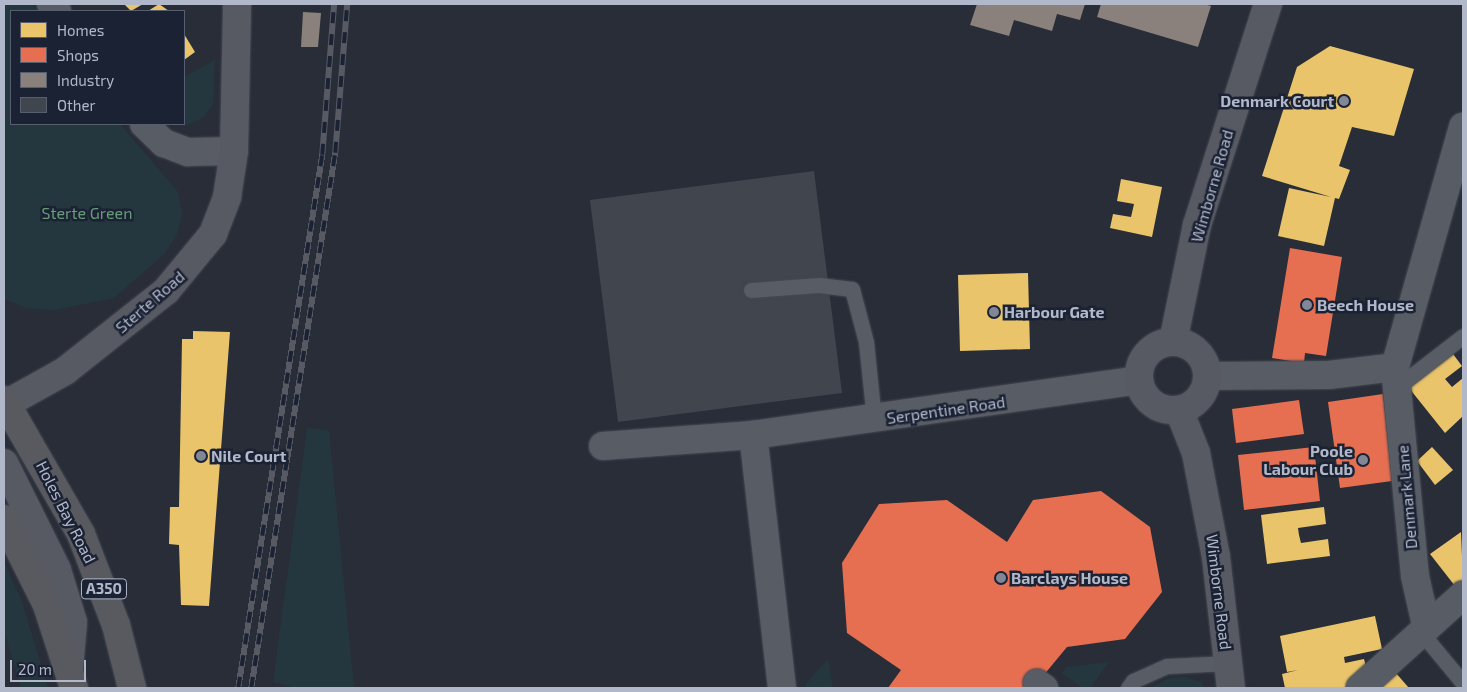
<!DOCTYPE html>
<style>
body{margin:0}
#map{position:relative;width:1467px;height:692px;overflow:hidden;background:#282d38;font-family:"Exo 2",sans-serif}
div>[style]{position:absolute}
[style*='--x']{left:calc(var(--x)*1px);top:calc(var(--y)*1px);width:calc(var(--w)*1px);rotate:calc(var(--a)*1deg)}
.green>*{inset:0;background:#25373e}
.homes>*{inset:0;background:#e9c46a}
.shops>*{inset:0;background:#e76f51}
.industry>*{inset:0;background:#8a817c}
.building>*{inset:0;background:#41454e}
.roads{filter:drop-shadow(0 0 1px #454851) drop-shadow(0 0 1px #454851)}
.lane>*{height:15px;margin:-7.5px;padding:0 7.5px;transform-origin:7.5px;border-radius:7.5px;background:#585c65}
.street>*{height:28px;margin:-14px;padding:0 14px;transform-origin:14px;border-radius:14px;background:#585c65}
.secondary>*{height:28px;margin:-14px;padding:0 14px;transform-origin:14px;border-radius:14px;background:#575a63}
.secondary>.ring{margin:-14px;padding:0;box-sizing:content-box;background:none;border:28px solid #575a63;border-radius:50%}
.highway>*{height:28px;margin:-14px;padding:0 14px;transform-origin:14px;border-radius:14px;background:#595a5f}
.rail>*{height:5.5px;margin-top:-2.75px;transform-origin:0;background:repeating-linear-gradient(90deg,#1b2233 0 11px,#575a63 0 22px);box-sizing:border-box;border-block:1px solid #575a63}
.dots>*{width:14px;height:14px;translate:-50% -50%;box-sizing:border-box;border:2px solid #1b2233;border-radius:50%}
span{translate:-50% -50%;white-space:nowrap;text-align:center;line-height:1.15;-webkit-text-stroke:5px #1b2233;paint-order:stroke}
.shield-label span{padding:1px 4px;background:#1b2233;border:1px solid;border-radius:4px;-webkit-text-stroke-width:0}
.shield-label{font-size:15px;color:#b1b8c9;font-weight:700}
.poi-label{font-size:16px;color:#b1b8c9;font-weight:700}
.right{translate:-100% -50%;text-align:right}
.left{translate:0 -50%;text-align:left}
.street-label{font-size:16px;color:#b1b8c9}
.park-label{font-size:16px;color:#679c79}
.frame{position:absolute;inset:0;border:5px solid #b1b8c9;pointer-events:none}
.legend{position:absolute;left:10px;top:10px;width:175px;height:115px;box-sizing:border-box;background:#1b2233;border:1px solid #575e6f;margin:0;padding:6px 9px;list-style:none;font-size:15px;color:#b1b8c9}
.legend li{display:flex;align-items:center;gap:10px;height:25px}
.legend b{width:25px;border:1px solid #575e6f}
.scale{position:absolute;left:10px;top:660px;width:76px;height:22px;box-sizing:border-box;border:2px solid #b1b8c9;border-top:0;padding-left:6px;font-size:15px;line-height:18px;white-space:nowrap;color:#b1b8c9;-webkit-text-stroke:4px #1b2233;paint-order:stroke}
</style>
<div id="map">
<div class="green">
<i style="clip-path:polygon(4px 4px,32px 4px,38px 11px,11px 11px,11px 124px,120px 124px,178px 192px,182px 214px,177px 234px,164px 254px,114px 298px,54px 310px,26px 308px,4px 299px)"></i>
<i style="clip-path:polygon(215px 60px,213px 104px,204px 117px,185px 126px,179px 124px,184px 124px,184px 77px)"></i>
<i style="clip-path:polygon(307px 428px,329px 430px,354px 688px,297px 688px,273px 682px)"></i>
<i style="clip-path:polygon(4px 562px,22px 602px,48px 688px,21px 688px,4px 630px)"></i>
<i style="clip-path:polygon(828px 659px,833px 688px,806px 688px,806px 684px)"></i>
<i style="clip-path:polygon(1109px 662px,1090px 688px,1082px 688px,1062px 673px,1066px 667px)"></i>
<i style="clip-path:polygon(1185px 677px,1201px 682px,1204px 688px,1151px 688px,1169px 678px)"></i>
</div>
<div class="homes">
<i style="clip-path:polygon(124px 4px,143px 4px,131px 11px)"></i>
<i style="clip-path:polygon(159px 4px,169px 11px,148px 11px)"></i>
<i style="clip-path:polygon(184px 34px,195px 52px,184px 60px)"></i>
<i style="clip-path:polygon(1330px 46px,1414px 69px,1394px 136px,1352px 127px,1339px 166px,1350px 170px,1339px 199px,1335px 198px,1324px 246px,1278px 236px,1289px 188px,1331px 197px,1262px 176px,1297px 67px)"></i>
<i style="clip-path:polygon(1121px 179px,1162px 187px,1152px 237px,1110px 228px,1113px 214px,1131px 217px,1134px 204px,1117px 201px)"></i>
<i style="clip-path:polygon(1028px 273px,1030px 349px,960px 351px,958px 275px)"></i>
<i style="clip-path:polygon(193px 331px,230px 332px,209px 606px,181px 605px,179px 545px,169px 544px,170px 507px,179px 507px,182px 339px,193px 339px)"></i>
<i style="clip-path:polygon(1453px 354px,1462px 366px,1445px 379px,1452px 387px,1463px 378px,1463px 416px,1445px 433px,1409px 388px)"></i>
<i style="clip-path:polygon(1432px 447px,1453px 470px,1435px 485px,1417px 461px)"></i>
<i style="clip-path:polygon(1324px 507px,1326px 524px,1298px 528px,1299px 535px,1301px 543px,1328px 539px,1330px 556px,1267px 564px,1261px 515px)"></i>
<i style="clip-path:polygon(1461px 532px,1463px 580px,1455px 586px,1430px 554px)"></i>
<i style="clip-path:polygon(1375px 616px,1382px 649px,1344px 657px,1345px 663px,1364px 659px,1368px 674px,1348px 688px,1285px 688px,1282px 674px,1298px 670px,1287px 672px,1280px 636px)"></i>
<i style="clip-path:polygon(1395px 672px,1409px 688px,1376px 688px)"></i>
</div>
<div class="shops">
<i style="clip-path:polygon(1290px 248px,1342px 257px,1326px 356px,1305px 353px,1304px 363px,1272px 358px)"></i>
<i style="clip-path:polygon(1383px 394px,1392px 481px,1340px 488px,1328px 402px)"></i>
<i style="clip-path:polygon(1299px 400px,1304px 434px,1236px 443px,1232px 409px)"></i>
<i style="clip-path:polygon(1314px 447px,1320px 501px,1244px 510px,1238px 455px)"></i>
<i style="clip-path:polygon(1101px 491px,1150px 527px,1162px 592px,1125px 639px,1067px 647px,1033px 688px,888px 688px,901px 670px,847px 633px,842px 563px,879px 504px,947px 500px,1007px 542px,1033px 500px)"></i>
</div>
<div class="industry">
<i style="clip-path:polygon(977px 4px,1085px 4px,1080px 20px,1057px 14px,1052px 31px,1014px 20px,1009px 36px,970px 25px)"></i>
<i style="clip-path:polygon(1101px 4px,1204px 4px,1211px 6px,1198px 47px,1097px 17px)"></i>
<i style="clip-path:polygon(303px 12px,321px 13px,318px 47px,301px 47px)"></i>
</div>
<div class="building">
<i style="clip-path:polygon(814px 171px,842px 393px,618px 422px,590px 200px)"></i>
</div>
<div class="roads">
<div class="lane">
<i style="--x:751;--y:290;--w:68;--a:-4.2"></i>
<i style="--x:819;--y:285;--w:33;--a:7"></i>
<i style="--x:852;--y:289;--w:55;--a:75.2"></i>
<i style="--x:866;--y:342;--w:78;--a:84.1"></i>
<i style="--x:1397;--y:387;--w:83;--a:-37.7"></i>
<i style="--x:1420;--y:631;--w:67;--a:50.4"></i>
<i style="--x:1128;--y:688;--w:9;--a:-54"></i>
<i style="--x:1133;--y:681;--w:37;--a:-24"></i>
<i style="--x:1167;--y:666;--w:61;--a:-2.8"></i>
</div>
<div class="street">
<i style="--x:51;--y:4;--w:9;--a:49"></i>
<i style="--x:144;--y:124;--w:28;--a:44"></i>
<i style="--x:164;--y:143;--w:26;--a:21"></i>
<i style="--x:188;--y:152;--w:46;--a:-1.2"></i>
<i style="--x:1207;--y:376;--w:122;--a:-0.5"></i>
<i style="--x:1329;--y:375;--w:66;--a:-6.9"></i>
<i style="--x:603;--y:446;--w:150;--a:-4.2"></i>
<i style="--x:1426;--y:625;--w:50;--a:-102.7"></i>
<i style="--x:1415;--y:576;--w:210;--a:-95.5"></i>
<i style="--x:1395;--y:367;--w:250;--a:-74.2"></i>
<i style="--x:1037;--y:683;--w:9;--a:36"></i>
<i style="--x:782;--y:688;--w:255;--a:-96.5"></i>
<i style="--x:753;--y:435;--w:390;--a:-8.1"></i>
<i style="--x:1360;--y:688;--w:139;--a:-42.1"></i>
</div>
<div class="secondary">
<i style="--x:1173;--y:342;--w:119;--a:-78.4"></i>
<i style="--x:1197;--y:225;--w:232;--a:-72.2"></i>
<i class="ring" style="left:1139px;top:342px;width:40px;height:40px"></i>
<i style="--x:4;--y:405;--w:70;--a:-29.1"></i>
<i style="--x:65;--y:371;--w:129;--a:-38.4"></i>
<i style="--x:166;--y:291;--w:74;--a:-50.5"></i>
<i style="--x:213;--y:234;--w:40;--a:-69"></i>
<i style="--x:227;--y:197;--w:47;--a:-81.3"></i>
<i style="--x:234;--y:151;--w:147;--a:-88.8"></i>
<i style="--x:1179;--y:410;--w:46;--a:68.4"></i>
<i style="--x:1196;--y:453;--w:106;--a:79.1"></i>
<i style="--x:1216;--y:557;--w:132;--a:83.5"></i>
<i style="--x:4;--y:463;--w:119;--a:63.6"></i>
<i style="--x:57;--y:570;--w:54;--a:72.9"></i>
<i style="--x:73;--y:622;--w:48;--a:94.8"></i>
</div>
<div class="highway">
<i style="--x:4;--y:400;--w:155;--a:60.1"></i>
<i style="--x:81;--y:534;--w:97;--a:69"></i>
<i style="--x:116;--y:625;--w:65;--a:75.7"></i>
<i style="--x:4;--y:519;--w:96;--a:63.4"></i>
<i style="--x:47;--y:605;--w:87;--a:72"></i>
</div>
</div>
<div class="rail">
<i style="--x:238;--y:688;--w:540;--a:-81.04"></i>
<i style="--x:322;--y:155;--w:151;--a:-85.5"></i>
<i style="--x:251;--y:688;--w:542;--a:-81.08"></i>
<i style="--x:335;--y:153;--w:149;--a:-85.4"></i>
</div>
<div class="dots">
<i style="left:1344px;top:101px;background:#818796"></i>
<i style="left:1307px;top:305px;background:#818796"></i>
<i style="left:994px;top:312px;background:#818796"></i>
<i style="left:201px;top:456px;background:#818796"></i>
<i style="left:1363px;top:460px;background:#818796"></i>
<i style="left:1001px;top:578px;background:#818796"></i>
</div>
<div class="shield-label">
<span style="left:104px;top:589px">A350</span>
</div>
<div class="poi-label">
<span class="right" style="left:1334px;top:101px">Denmark Court</span>
<span class="left" style="left:1317px;top:305px">Beech House</span>
<span class="left" style="left:1004px;top:312px">Harbour Gate</span>
<span class="right" style="left:1353px;top:460px">Poole<br>Labour Club</span>
<span class="left" style="left:211px;top:456px">Nile Court</span>
<span class="left" style="left:1011px;top:578px">Barclays House</span>
</div>
<div class="street-label">
<span style="left:1212px;top:186px;rotate:-74deg">Wimborne Road</span>
<span style="left:150px;top:302px;rotate:-41deg">Sterte Road</span>
<span style="left:946px;top:410px;rotate:-8deg">Serpentine Road</span>
<span style="left:1407px;top:497px;rotate:-95deg">Denmark Lane</span>
<span style="left:66px;top:512px;rotate:63deg">Holes Bay Road</span>
<span style="left:1219px;top:592px;rotate:83deg">Wimborne Road</span>
</div>
<div class="park-label">
<span style="left:87px;top:213px">Sterte Green</span>
</div>
<div class="frame"></div>
<ul class="legend">
<li><b style="height:14px;background:#e9c46a"></b>Homes</li>
<li><b style="height:14px;background:#e76f51"></b>Shops</li>
<li><b style="height:14px;background:#8a817c"></b>Industry</li>
<li><b style="height:14px;background:#41454e"></b>Other</li>
</ul>
<div class="scale">20 m</div>
</div>
